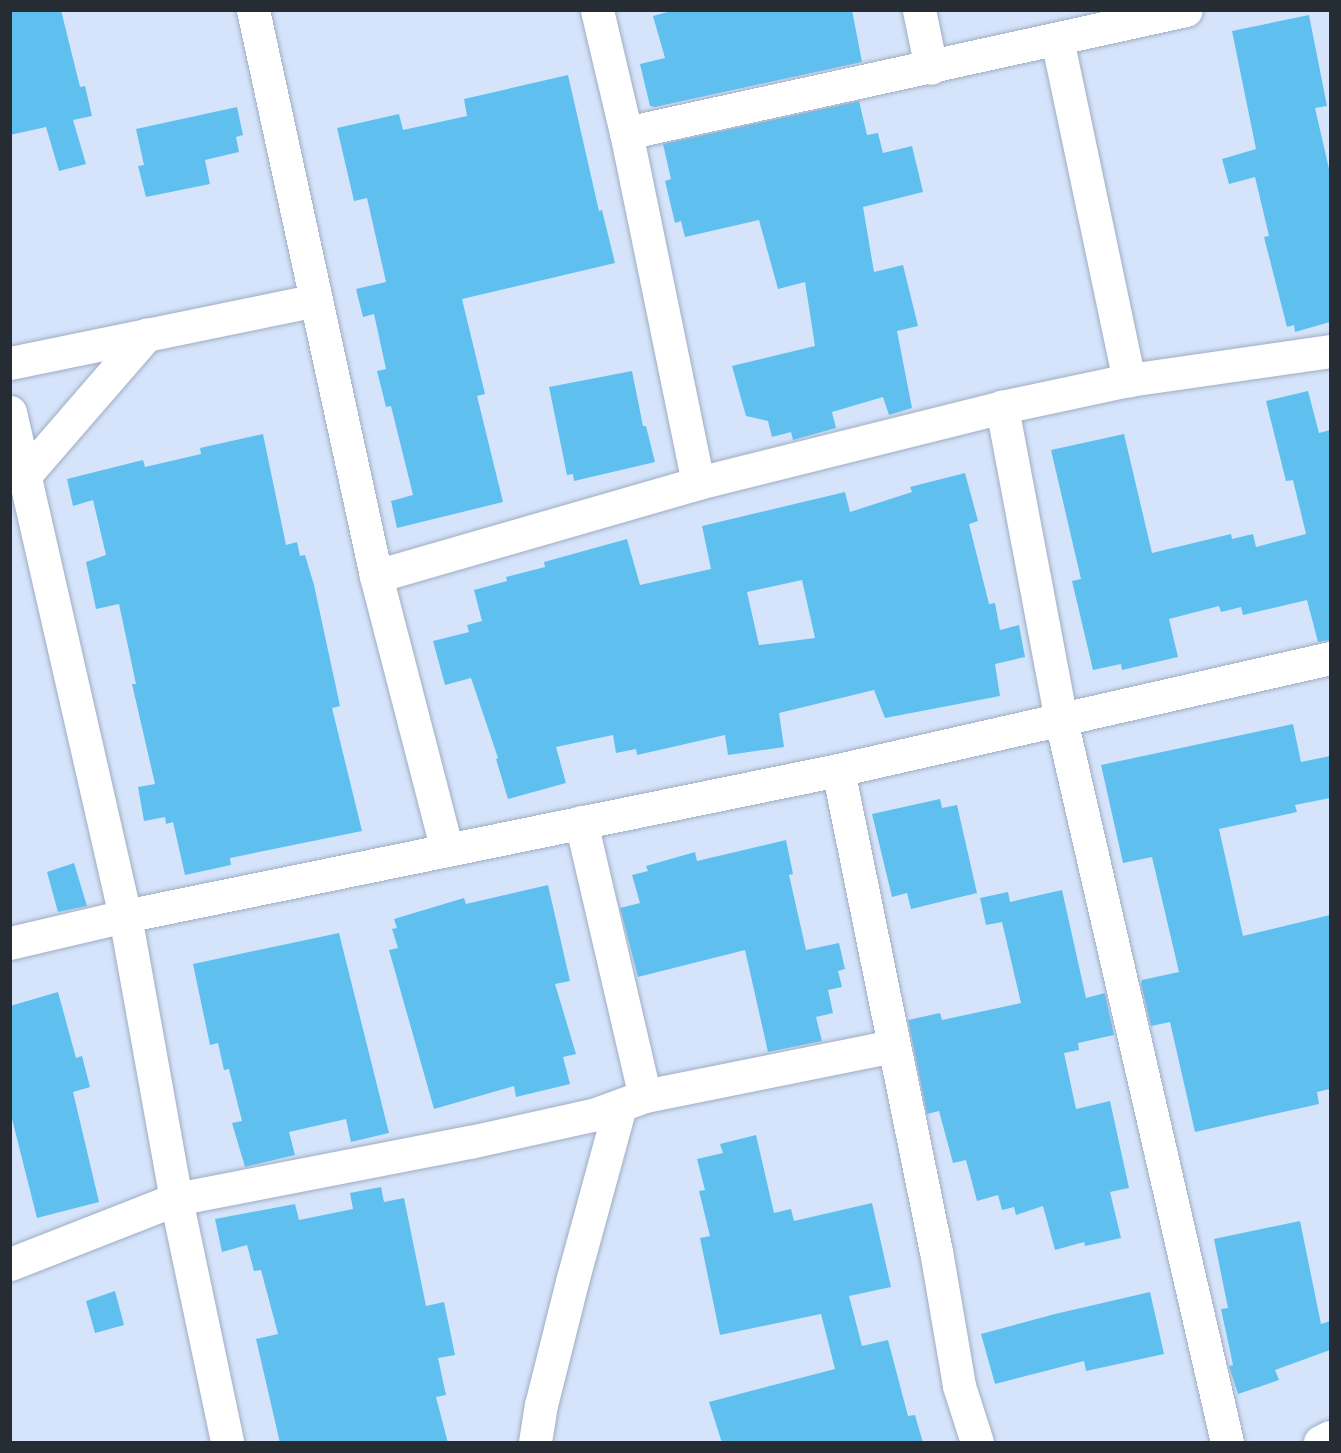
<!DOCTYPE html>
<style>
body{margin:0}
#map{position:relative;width:1341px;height:1453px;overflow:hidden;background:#d5e4fb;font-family:Jost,sans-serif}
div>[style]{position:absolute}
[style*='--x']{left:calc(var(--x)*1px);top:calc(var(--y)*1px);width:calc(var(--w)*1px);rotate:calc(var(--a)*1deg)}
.building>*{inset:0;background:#5fc0f0}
.roads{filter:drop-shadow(0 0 2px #9fadc3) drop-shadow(0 0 2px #9fadc3)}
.minor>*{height:33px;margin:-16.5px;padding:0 16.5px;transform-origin:16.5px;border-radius:16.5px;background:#fff}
span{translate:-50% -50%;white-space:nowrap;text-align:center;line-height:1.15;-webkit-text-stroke:4.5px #e8f0ff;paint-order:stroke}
.frame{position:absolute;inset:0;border:12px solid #262c34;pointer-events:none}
</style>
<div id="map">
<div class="building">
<i style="clip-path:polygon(10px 10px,61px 10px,80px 87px,85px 86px,92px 116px,73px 120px,86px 164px,59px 171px,46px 127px,10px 135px)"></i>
<i style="clip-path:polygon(675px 10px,852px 10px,862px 62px,655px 107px,650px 106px,640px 64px,665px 58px,653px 16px)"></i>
<i style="clip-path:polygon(1309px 15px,1327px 106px,1315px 108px,1330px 173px,1330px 322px,1295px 332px,1294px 325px,1287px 327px,1264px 237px,1269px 236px,1255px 177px,1229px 184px,1222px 159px,1256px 149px,1232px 31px)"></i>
<i style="clip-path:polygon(568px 75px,599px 211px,602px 210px,615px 263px,462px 299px,485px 394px,477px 396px,503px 502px,397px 528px,391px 501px,413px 495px,391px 406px,386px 407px,377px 371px,386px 369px,374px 314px,363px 317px,356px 289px,386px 282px,367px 198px,354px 201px,337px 128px,399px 114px,403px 130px,467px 116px,464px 99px)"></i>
<i style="clip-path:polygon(859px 101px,867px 135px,878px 133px,883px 153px,912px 146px,923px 192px,863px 207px,874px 272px,903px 265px,918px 326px,897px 331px,912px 408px,889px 415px,883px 397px,832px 412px,836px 428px,793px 440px,791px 432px,772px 437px,768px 421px,746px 416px,732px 366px,815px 346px,805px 282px,778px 289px,759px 220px,685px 237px,681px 221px,675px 223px,665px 181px,671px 179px,663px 144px)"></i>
<i style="clip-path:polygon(237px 107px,243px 135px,236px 137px,239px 152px,205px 160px,210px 184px,146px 197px,138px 166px,144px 165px,136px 129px)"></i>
<i style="clip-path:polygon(632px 371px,643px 426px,646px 426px,655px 462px,574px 481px,573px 474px,567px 475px,549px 387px)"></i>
<i style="clip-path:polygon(1308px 391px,1319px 433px,1330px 430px,1330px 640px,1318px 642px,1307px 600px,1243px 615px,1241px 607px,1221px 612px,1219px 606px,1169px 619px,1178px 657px,1122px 670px,1121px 664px,1093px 670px,1072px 581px,1081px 579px,1051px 450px,1124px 434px,1152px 553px,1231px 534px,1232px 539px,1253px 534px,1256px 547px,1306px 534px,1293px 480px,1286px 481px,1266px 401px)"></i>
<i style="clip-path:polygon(263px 434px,286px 545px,297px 542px,300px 556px,305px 555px,314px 585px,340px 706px,332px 708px,362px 831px,230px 858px,231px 865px,185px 875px,173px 822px,166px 824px,165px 817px,144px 821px,138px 787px,155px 784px,132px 684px,136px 684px,119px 604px,96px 609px,86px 562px,106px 555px,93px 500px,73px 506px,67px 479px,143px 460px,145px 467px,201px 454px,200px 448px)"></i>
<i style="clip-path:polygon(evenodd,965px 473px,978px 521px,969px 524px,989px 604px,995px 603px,1000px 630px,1019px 625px,1025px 657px,995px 664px,1000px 696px,885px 718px,874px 690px,779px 713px,784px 747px,728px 755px,725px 735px,637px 755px,636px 749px,616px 753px,613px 735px,556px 747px,566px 783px,508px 799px,496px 759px,498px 758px,471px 678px,445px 685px,433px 641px,469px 632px,467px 625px,482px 621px,474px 590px,507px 581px,506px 577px,545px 567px,544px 562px,627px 539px,640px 585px,711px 569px,702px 526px,845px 492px,850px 512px,912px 492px,910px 487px,965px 473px,802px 580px,815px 638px,759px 645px,747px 592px,802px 580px)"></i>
<i style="clip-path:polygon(1293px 724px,1301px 762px,1330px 756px,1330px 798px,1295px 805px,1297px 812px,1219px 829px,1243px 936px,1330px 915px,1330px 1089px,1317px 1092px,1319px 1104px,1195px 1132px,1170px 1022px,1151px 1026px,1141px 984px,1142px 980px,1179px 972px,1152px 857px,1123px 863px,1101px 765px)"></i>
<i style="clip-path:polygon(940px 799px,942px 808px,957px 805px,977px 893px,911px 909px,907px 893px,892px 897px,872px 814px)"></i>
<i style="clip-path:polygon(786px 840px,793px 874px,789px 875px,806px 950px,839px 943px,845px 969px,838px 971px,842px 987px,828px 990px,833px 1013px,816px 1017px,822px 1041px,768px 1052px,745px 950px,638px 977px,620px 908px,640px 903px,632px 875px,648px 871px,646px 866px,695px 852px,697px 861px)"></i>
<i style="clip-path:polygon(74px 863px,87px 906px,58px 912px,47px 872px)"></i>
<i style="clip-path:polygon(548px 885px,570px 981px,555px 984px,576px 1054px,563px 1057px,570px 1084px,516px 1097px,514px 1086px,434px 1109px,389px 950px,398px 948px,392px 929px,397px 928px,394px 919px,464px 898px,466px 904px)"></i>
<i style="clip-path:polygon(1062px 890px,1086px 998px,1105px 993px,1114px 1035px,1078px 1043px,1079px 1050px,1064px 1053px,1076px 1109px,1110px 1101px,1129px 1188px,1110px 1192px,1121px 1238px,1085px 1246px,1084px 1242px,1055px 1250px,1043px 1206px,1016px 1215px,1014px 1207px,1002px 1210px,998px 1195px,977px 1201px,966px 1160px,953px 1163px,939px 1111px,927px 1114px,908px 1020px,940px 1013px,942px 1020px,1021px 1003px,1002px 922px,986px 925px,980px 898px,1008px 892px,1010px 902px)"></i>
<i style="clip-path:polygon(339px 933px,389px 1133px,351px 1142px,346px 1119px,289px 1132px,295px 1155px,245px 1167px,232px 1123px,242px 1121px,229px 1069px,224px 1070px,218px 1043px,210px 1045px,193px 964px)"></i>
<i style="clip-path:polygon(58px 992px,76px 1058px,82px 1056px,90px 1087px,73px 1092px,99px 1202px,37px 1218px,10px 1111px,10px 1006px)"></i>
<i style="clip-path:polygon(756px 1135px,774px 1213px,791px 1209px,794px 1221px,872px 1203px,891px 1287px,849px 1296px,862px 1346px,888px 1340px,908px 1416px,915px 1415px,923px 1443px,722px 1443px,709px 1402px,835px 1369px,821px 1314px,720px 1335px,700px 1238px,710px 1236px,699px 1191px,705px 1190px,697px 1159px,723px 1153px,720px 1144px)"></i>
<i style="clip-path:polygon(381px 1187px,384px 1202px,404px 1198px,426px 1306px,444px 1302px,455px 1355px,438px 1358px,446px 1395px,436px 1397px,448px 1443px,280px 1443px,256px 1339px,278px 1334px,261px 1270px,254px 1271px,247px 1245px,222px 1252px,215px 1219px,295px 1204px,299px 1220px,353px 1209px,350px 1193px)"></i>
<i style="clip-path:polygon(1300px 1221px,1321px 1324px,1330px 1321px,1330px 1350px,1275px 1370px,1279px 1380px,1238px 1394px,1229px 1366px,1233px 1365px,1221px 1309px,1228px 1308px,1214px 1239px)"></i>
<i style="clip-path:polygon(115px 1291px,124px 1325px,95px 1333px,86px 1301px)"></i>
<i style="clip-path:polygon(1150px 1292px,1164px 1354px,1086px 1371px,1084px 1361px,995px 1384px,981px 1334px,1055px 1314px)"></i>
</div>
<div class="roads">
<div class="minor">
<i style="--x:253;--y:10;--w:579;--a:77.74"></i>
<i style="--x:376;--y:576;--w:283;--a:75.5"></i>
<i style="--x:919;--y:10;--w:59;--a:78.3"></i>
<i style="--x:1057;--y:39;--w:349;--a:78.1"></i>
<i style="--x:626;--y:133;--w:573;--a:-12.39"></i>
<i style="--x:10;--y:363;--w:312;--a:-11.6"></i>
<i style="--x:10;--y:412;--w:517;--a:77.15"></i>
<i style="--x:125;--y:916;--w:288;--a:79.8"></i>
<i style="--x:176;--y:1199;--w:248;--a:78.1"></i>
<i style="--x:25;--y:475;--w:186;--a:-49.1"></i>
<i style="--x:698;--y:483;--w:313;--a:-14"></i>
<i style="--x:376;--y:576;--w:335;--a:-16.1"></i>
<i style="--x:698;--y:483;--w:357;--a:-101.6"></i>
<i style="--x:626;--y:133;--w:126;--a:-103.3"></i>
<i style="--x:838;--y:770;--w:491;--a:78.5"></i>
<i style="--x:936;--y:1251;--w:137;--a:80.3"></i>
<i style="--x:959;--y:1386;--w:59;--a:72.2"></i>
<i style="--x:581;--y:822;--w:281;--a:76.9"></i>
<i style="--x:10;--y:943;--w:118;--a:-13.2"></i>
<i style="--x:125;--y:916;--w:728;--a:-11.57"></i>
<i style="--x:838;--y:770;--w:505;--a:-12.82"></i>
<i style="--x:10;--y:1264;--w:178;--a:-21.4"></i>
<i style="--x:176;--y:1199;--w:299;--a:-11"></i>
<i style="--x:470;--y:1142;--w:129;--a:-12.5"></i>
<i style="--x:596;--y:1114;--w:52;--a:-20.2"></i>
<i style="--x:645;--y:1096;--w:253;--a:-11.4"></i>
<i style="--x:535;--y:1442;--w:37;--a:-81"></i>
<i style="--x:541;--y:1405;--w:131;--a:-75.9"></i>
<i style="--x:573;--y:1278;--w:178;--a:-74.7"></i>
<i style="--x:1227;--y:1442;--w:741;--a:-102.95"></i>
<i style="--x:1061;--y:720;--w:319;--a:-100.7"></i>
<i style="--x:1002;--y:407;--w:130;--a:-12"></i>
<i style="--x:1129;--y:380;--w:203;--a:-8.2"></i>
<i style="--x:1320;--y:1442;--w:11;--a:-27"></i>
</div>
</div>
<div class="frame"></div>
</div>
